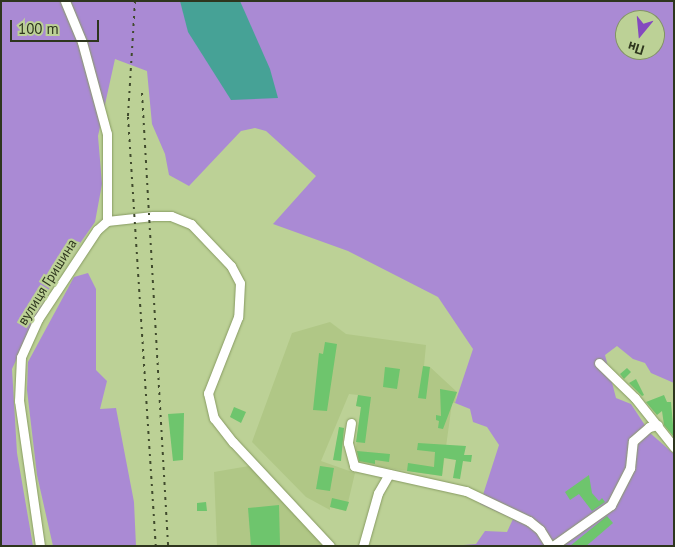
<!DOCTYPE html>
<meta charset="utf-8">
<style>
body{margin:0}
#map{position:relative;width:675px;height:547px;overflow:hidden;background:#bcd196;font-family:"PT Sans",sans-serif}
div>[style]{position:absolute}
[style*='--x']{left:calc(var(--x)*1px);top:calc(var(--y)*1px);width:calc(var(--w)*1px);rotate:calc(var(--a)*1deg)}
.built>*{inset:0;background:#b0c786}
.green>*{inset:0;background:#aa8ad4}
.water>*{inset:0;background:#46a296}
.building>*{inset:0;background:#6ec56d}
.roads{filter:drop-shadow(0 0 1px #889b63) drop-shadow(0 0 1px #889b63)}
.minor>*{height:9px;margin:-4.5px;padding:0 4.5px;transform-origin:4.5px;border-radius:4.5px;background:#fff}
.rail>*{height:2px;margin-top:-1px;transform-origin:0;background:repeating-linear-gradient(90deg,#404a2d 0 2.5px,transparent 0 7.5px)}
span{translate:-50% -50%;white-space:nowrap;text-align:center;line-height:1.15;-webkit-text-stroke:4.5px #bcd196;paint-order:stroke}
.street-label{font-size:14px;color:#2e361e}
.frame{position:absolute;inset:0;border:2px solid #2e361e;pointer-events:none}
.north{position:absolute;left:615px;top:10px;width:50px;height:50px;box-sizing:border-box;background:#bcd196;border:1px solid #839366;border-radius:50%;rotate:197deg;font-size:14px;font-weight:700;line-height:20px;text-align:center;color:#2e361e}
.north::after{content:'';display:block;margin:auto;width:18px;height:22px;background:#8449bf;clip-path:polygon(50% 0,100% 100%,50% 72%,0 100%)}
.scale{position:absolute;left:10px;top:20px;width:89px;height:22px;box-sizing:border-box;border:2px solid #2e361e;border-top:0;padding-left:6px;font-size:15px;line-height:18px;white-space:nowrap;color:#2e361e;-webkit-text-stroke:4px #bcd196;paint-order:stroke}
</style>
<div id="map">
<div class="built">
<i style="clip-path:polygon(330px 322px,346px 334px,426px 345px,424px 366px,430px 367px,457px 392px,455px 403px,452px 403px,442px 476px,354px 463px,361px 407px,356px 406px,358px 395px,349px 394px,321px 461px,355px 473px,346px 511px,330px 507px,330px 510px,306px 497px,252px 442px,292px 333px)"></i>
<i style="clip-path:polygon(249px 466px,324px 546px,217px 546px,214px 472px)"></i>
</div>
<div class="green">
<i style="clip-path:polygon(evenodd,1px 1px,674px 1px,674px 383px,651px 373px,645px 363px,633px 359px,617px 346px,605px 355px,616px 398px,631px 404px,650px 433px,674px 454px,674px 546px,451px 546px,476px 544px,485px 531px,507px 532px,513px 519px,480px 504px,499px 445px,487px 427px,473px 422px,470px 409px,455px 403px,473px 349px,438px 297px,348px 251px,273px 224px,316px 176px,266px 131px,255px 128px,241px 131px,189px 186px,169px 175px,165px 154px,152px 124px,147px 71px,115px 59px,98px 136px,102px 184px,95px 222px,52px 283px,12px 369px,17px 453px,33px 546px,1px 546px,1px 1px,625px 20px,655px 20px,655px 50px,625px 50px,625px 20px)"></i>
<i style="clip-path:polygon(88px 273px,96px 289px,96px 370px,107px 381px,100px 409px,116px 408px,134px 502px,136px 546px,53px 546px,37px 475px,27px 390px,28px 362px,74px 277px)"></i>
</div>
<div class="water">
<i style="clip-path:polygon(180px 1px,240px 1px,270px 69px,278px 98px,231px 100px,188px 32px)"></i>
</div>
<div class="building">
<i style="clip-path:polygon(325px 342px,337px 344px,327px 411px,313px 410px,319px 353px,323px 354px)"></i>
<i style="clip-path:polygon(423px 366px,430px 367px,426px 399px,418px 398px)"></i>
<i style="clip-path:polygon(385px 367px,400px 369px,397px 389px,383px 387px)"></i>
<i style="clip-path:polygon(627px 368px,631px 372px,624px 379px,620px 374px)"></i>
<i style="clip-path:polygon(636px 379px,644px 395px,642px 396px,629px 383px)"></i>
<i style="clip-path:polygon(440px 389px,457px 392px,443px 429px,438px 428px,439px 421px,436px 420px,436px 415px,441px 416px)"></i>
<i style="clip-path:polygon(358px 395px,371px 397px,365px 443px,356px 442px,361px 407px,356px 406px)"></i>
<i style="clip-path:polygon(664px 395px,667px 402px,671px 402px,674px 437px,664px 425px,662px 411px,657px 415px,646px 402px)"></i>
<i style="clip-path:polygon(234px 407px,246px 412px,241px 423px,230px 417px)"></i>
<i style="clip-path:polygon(184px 413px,183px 460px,173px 461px,168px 414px)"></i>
<i style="clip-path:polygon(339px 427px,344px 428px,341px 461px,333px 460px)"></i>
<i style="clip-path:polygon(418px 443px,466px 446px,464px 455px,472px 455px,471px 462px,463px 461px,460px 479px,453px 478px,456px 460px,444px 458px,442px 476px,407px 471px,408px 463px,434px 467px,435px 452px,417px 450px)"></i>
<i style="clip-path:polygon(357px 451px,390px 454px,389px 462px,375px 460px,375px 464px,359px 461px)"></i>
<i style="clip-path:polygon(320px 466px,334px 468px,330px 491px,316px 489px)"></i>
<i style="clip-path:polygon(589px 475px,592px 493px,599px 501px,602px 498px,605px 502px,592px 511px,579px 494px,570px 500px,565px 492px)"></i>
<i style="clip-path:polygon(332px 498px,349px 502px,346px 511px,330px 507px)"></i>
<i style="clip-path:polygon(206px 502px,207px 511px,197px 511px,197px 503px)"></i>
<i style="clip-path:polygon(279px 505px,280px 545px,251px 546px,248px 508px)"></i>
<i style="clip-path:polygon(607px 516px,613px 523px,591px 542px,586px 546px,570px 546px)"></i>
</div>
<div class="roads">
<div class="minor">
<i style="--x:65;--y:1;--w:44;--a:67.5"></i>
<i style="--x:82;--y:42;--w:95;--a:74.8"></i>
<i style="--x:107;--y:134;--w:87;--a:90"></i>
<i style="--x:599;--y:363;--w:50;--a:44.2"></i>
<i style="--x:635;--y:398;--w:63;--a:51.5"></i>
<i style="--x:351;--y:423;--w:20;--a:99"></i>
<i style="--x:348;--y:443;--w:24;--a:75"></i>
<i style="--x:354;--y:466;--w:115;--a:12.6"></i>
<i style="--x:466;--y:491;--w:70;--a:25.5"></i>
<i style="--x:529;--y:521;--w:14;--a:39"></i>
<i style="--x:540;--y:530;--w:19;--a:58"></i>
<i style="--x:40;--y:546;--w:147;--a:-98.2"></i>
<i style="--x:19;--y:401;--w:44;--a:-87.4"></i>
<i style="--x:21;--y:357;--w:42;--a:-65.9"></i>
<i style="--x:38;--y:319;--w:107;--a:-56.5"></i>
<i style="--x:97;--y:230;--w:13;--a:-42"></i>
<i style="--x:107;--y:221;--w:46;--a:-6.2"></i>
<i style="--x:153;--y:216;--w:18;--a:0"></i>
<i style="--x:171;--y:216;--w:22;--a:22"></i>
<i style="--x:191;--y:224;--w:58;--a:46.4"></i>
<i style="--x:231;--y:266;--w:19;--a:62"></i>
<i style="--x:240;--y:283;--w:34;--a:93"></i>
<i style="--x:238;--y:317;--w:82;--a:111.5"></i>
<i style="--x:208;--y:393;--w:26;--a:77"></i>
<i style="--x:214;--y:418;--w:31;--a:52"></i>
<i style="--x:233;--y:442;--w:142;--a:47"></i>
<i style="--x:363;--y:546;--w:55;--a:-74.2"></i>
<i style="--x:378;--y:493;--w:22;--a:-60"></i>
<i style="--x:553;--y:546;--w:71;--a:-35.3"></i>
<i style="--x:611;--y:505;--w:42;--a:-62.8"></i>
<i style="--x:630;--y:468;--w:27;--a:-84"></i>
<i style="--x:633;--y:441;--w:21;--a:-41"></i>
<i style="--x:649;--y:427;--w:9;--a:-13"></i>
</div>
</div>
<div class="rail">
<i style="--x:135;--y:1;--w:116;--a:93.5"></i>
<i style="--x:128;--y:117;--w:430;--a:86.3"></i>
<i style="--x:142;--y:93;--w:454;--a:86.7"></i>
</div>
<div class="street-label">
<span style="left:47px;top:282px;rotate:-58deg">вулиця Гришина</span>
</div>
<div class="frame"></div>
<div class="north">Пн</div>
<div class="scale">100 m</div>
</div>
